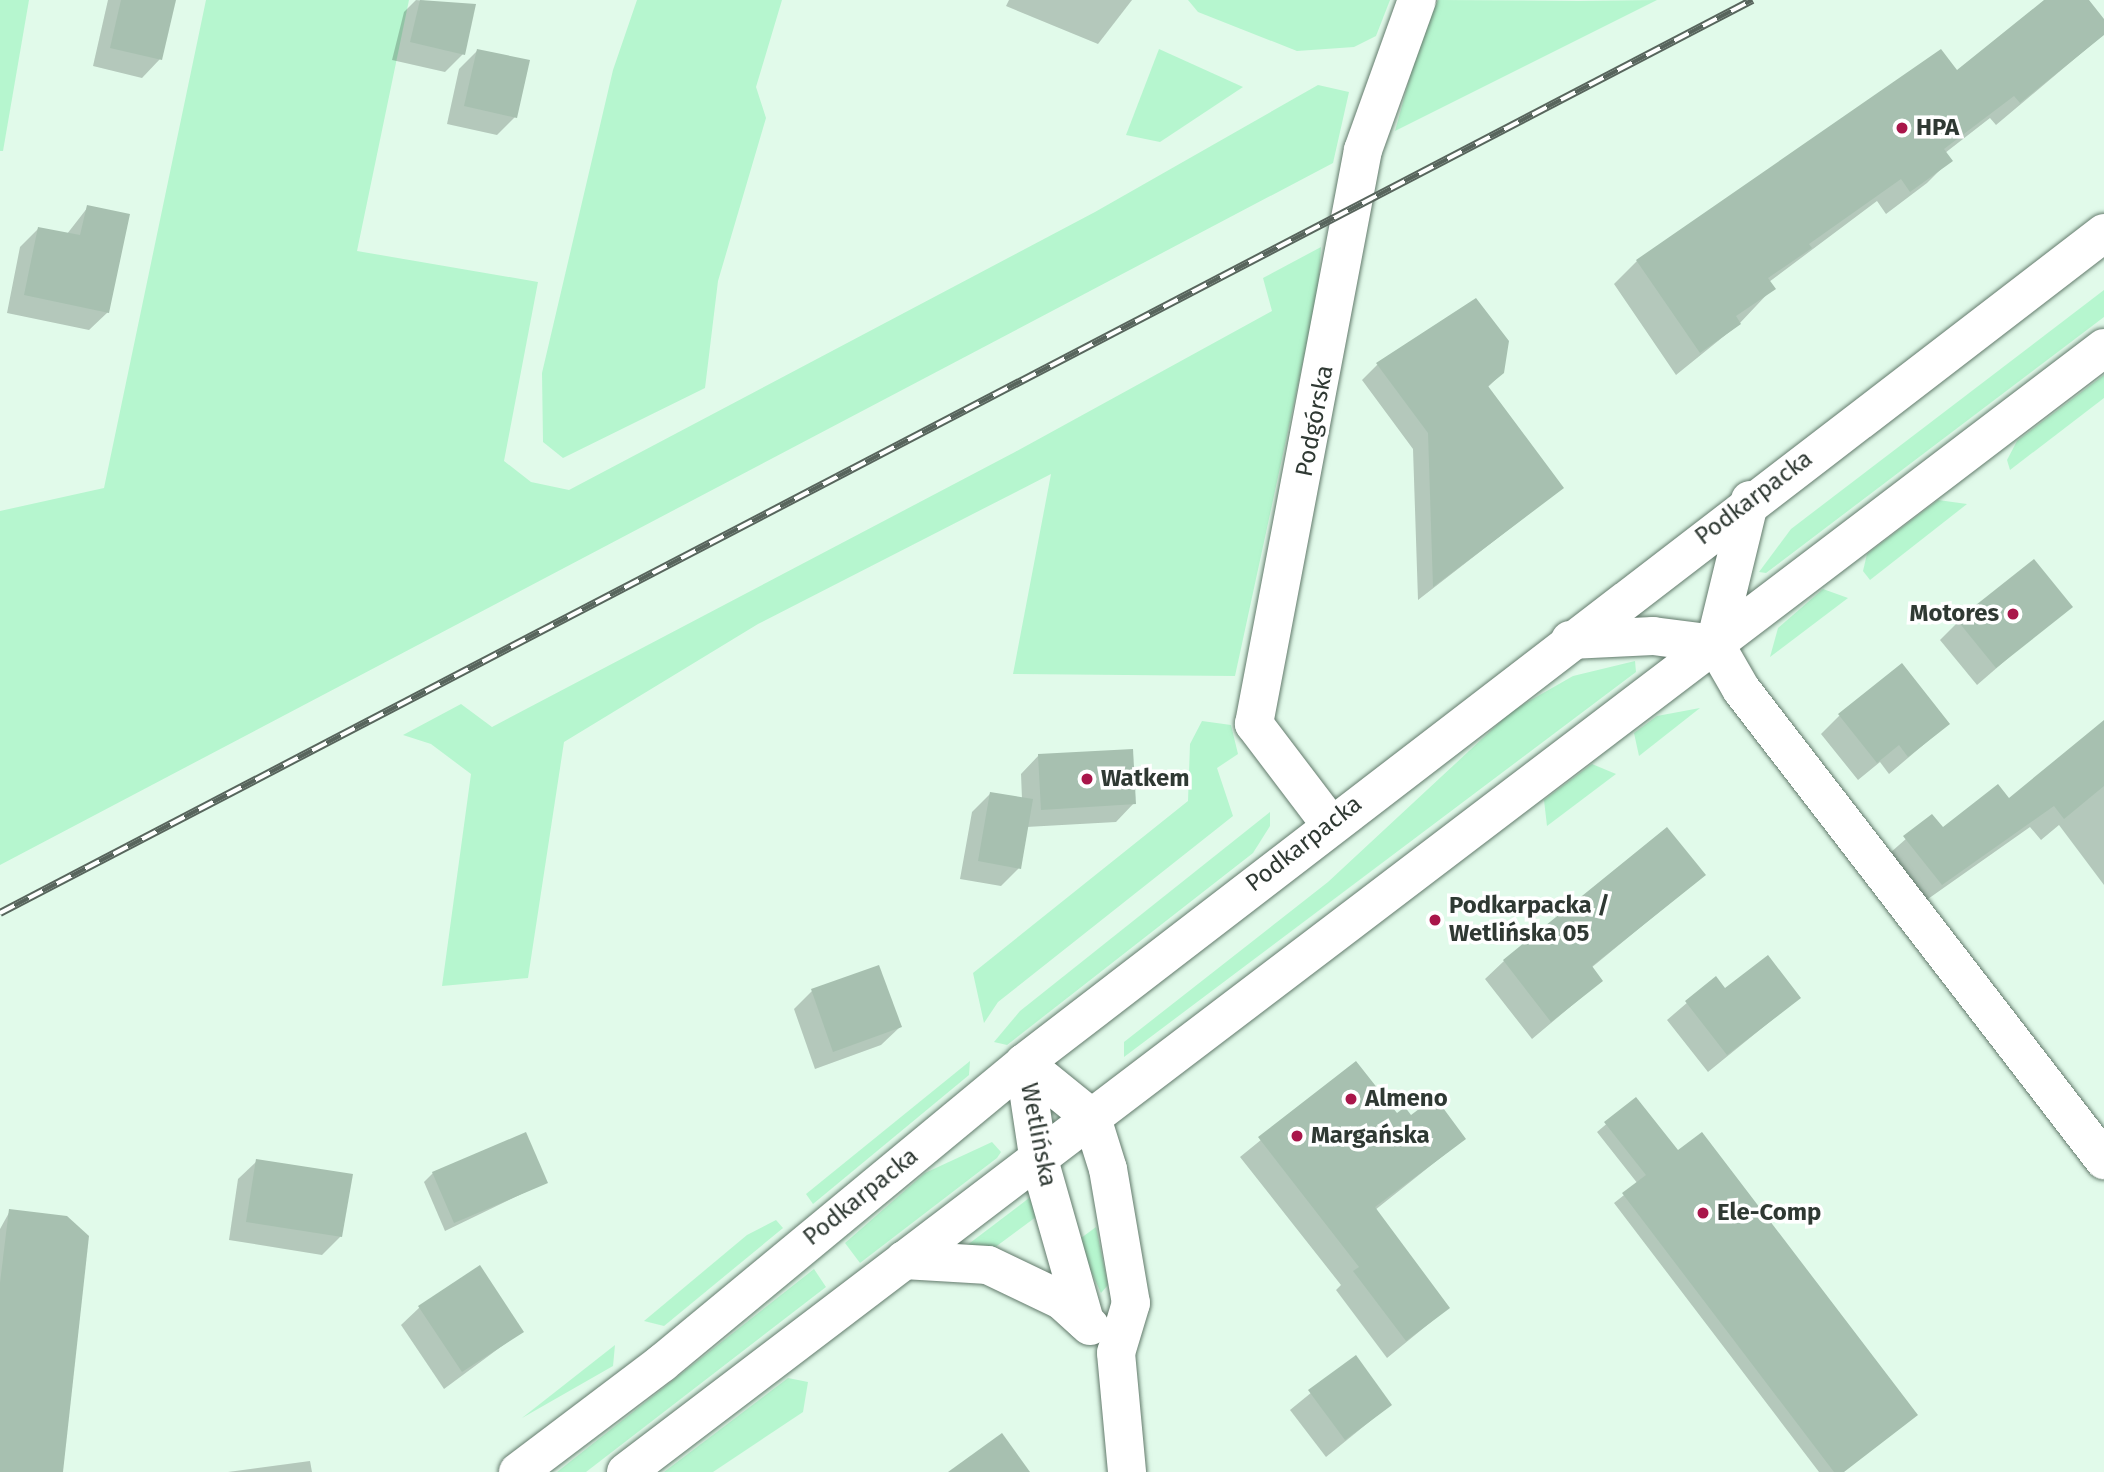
<!DOCTYPE html>
<meta charset="utf-8">
<style>
body{margin:0}
#map{position:relative;width:2104px;height:1472px;overflow:hidden;background:#e1faea;font-family:"Fira Sans",sans-serif}
div>[style]{position:absolute}
[style*='--x']{left:calc(var(--x)*1px);top:calc(var(--y)*1px);width:calc(var(--w)*1px);rotate:calc(var(--a)*1deg)}
.green>*{inset:0;background:#b6f6cf}
.shadow>*{inset:0;background:#0003}
.building>*{inset:0;background:#a7c0b0}
.roads{filter:drop-shadow(0 0 2px #637a6c) drop-shadow(0 0 2px #637a6c)}
.minor>*{height:38px;margin:-19px;padding:0 19px;transform-origin:19px;border-radius:19px;background:#fff}
.primary>*{height:38px;margin:-19px;padding:0 19px;transform-origin:19px;border-radius:19px;background:#fff}
.rail>*{height:8px;margin-top:-4px;transform-origin:0;background:repeating-linear-gradient(90deg,#fff 0 16px,#58655d 0 32px);box-sizing:border-box;border-block:2px solid #58655d}
.dots>*{width:19px;height:19px;translate:-50% -50%;box-sizing:border-box;border:4px solid #fff;border-radius:50%}
span{translate:-50% -50%;white-space:nowrap;text-align:center;line-height:1.15;-webkit-text-stroke:7px #fff;paint-order:stroke}
.poi-label{font-size:24px;color:#2f3933;font-weight:700}
.left{translate:0 -50%;text-align:left}
.right{translate:-100% -50%;text-align:right}
.street-label{font-size:24px;color:#2f3933}
</style>
<div id="map">
<div class="green">
<i style="clip-path:polygon(0 0,29px 0,3px 151px,0 151px)"></i>
<i style="clip-path:polygon(206px 0,409px 0,357px 251px,538px 282px,504px 461px,531px 482px,569px 490px,1095px 212px,1318px 85px,1349px 92px,1333px 163px,0 865px,0 511px,104px 488px)"></i>
<i style="clip-path:polygon(637px 0,782px 0,756px 87px,766px 118px,718px 281px,705px 388px,563px 458px,543px 442px,542px 373px,613px 70px)"></i>
<i style="clip-path:polygon(1188px 0,1390px 0,1376px 36px,1354px 47px,1297px 51px,1198px 12px)"></i>
<i style="clip-path:polygon(1438px 0,1579px 1px,1657px 0,1395px 131px,1424px 26px)"></i>
<i style="clip-path:polygon(1159px 49px,1243px 87px,1160px 142px,1126px 135px)"></i>
<i style="clip-path:polygon(1321px 247px,1318px 292px,1235px 676px,1013px 674px,1051px 474px,758px 624px,564px 742px,528px 978px,442px 986px,471px 774px,431px 744px,403px 735px,461px 704px,492px 727px,1015px 452px,1272px 311px,1263px 278px)"></i>
<i style="clip-path:polygon(2104px 290px,2104px 317px,1766px 573px,1759px 572px,1791px 529px)"></i>
<i style="clip-path:polygon(2104px 375px,2104px 398px,2010px 470px,2007px 460px,2017px 441px)"></i>
<i style="clip-path:polygon(1938px 500px,1967px 504px,1870px 580px,1863px 571px,1867px 554px)"></i>
<i style="clip-path:polygon(1823px 589px,1848px 598px,1770px 657px,1778px 628px)"></i>
<i style="clip-path:polygon(1635px 661px,1636px 672px,1124px 1057px,1124px 1042px,1328px 882px,1512px 711px,1573px 676px)"></i>
<i style="clip-path:polygon(1700px 708px,1639px 756px,1634px 733px,1657px 716px)"></i>
<i style="clip-path:polygon(1202px 721px,1231px 725px,1238px 754px,1217px 768px,1233px 816px,998px 1002px,984px 1023px,973px 973px,1188px 801px,1190px 744px)"></i>
<i style="clip-path:polygon(1592px 764px,1616px 774px,1547px 826px,1544px 800px)"></i>
<i style="clip-path:polygon(1270px 812px,1270px 826px,1253px 853px,1007px 1045px,994px 1042px,1020px 1011px)"></i>
<i style="clip-path:polygon(970px 1061px,969px 1075px,813px 1204px,806px 1194px)"></i>
<i style="clip-path:polygon(992px 1142px,1001px 1152px,997px 1158px,860px 1263px,845px 1243px,925px 1173px)"></i>
<i style="clip-path:polygon(1033px 1195px,1040px 1214px,986px 1254px,962px 1249px)"></i>
<i style="clip-path:polygon(776px 1220px,783px 1228px,664px 1326px,644px 1321px,747px 1235px)"></i>
<i style="clip-path:polygon(1096px 1227px,1108px 1285px,1101px 1293px,1077px 1241px)"></i>
<i style="clip-path:polygon(814px 1269px,826px 1287px,586px 1472px,557px 1472px)"></i>
<i style="clip-path:polygon(615px 1345px,613px 1366px,522px 1418px)"></i>
<i style="clip-path:polygon(788px 1378px,808px 1382px,803px 1412px,713px 1472px,664px 1472px)"></i>
</div>
<div class="shadow">
<i style="clip-path:polygon(108px 0,174px 0,160px 59px,142px 78px,93px 66px)"></i>
<i style="clip-path:polygon(416px 0,474px 6px,463px 54px,445px 72px,392px 60px,404px 12px)"></i>
<i style="clip-path:polygon(1009px 0,1132px 0,1098px 44px,1006px 6px)"></i>
<i style="clip-path:polygon(2047px 0,2087px 0,2104px 22px,2104px 34px,1996px 125px,1990px 118px,1945px 153px,1950px 160px,1927px 183px,1886px 214px,1877px 201px,1769px 282px,1773px 288px,1739px 324px,1676px 375px,1614px 284px,1637px 261px,1957px 73px)"></i>
<i style="clip-path:polygon(477px 51px,515px 117px,497px 135px,447px 124px,459px 69px)"></i>
<i style="clip-path:polygon(88px 207px,108px 312px,89px 330px,7px 313px,20px 247px,38px 229px,67px 234px)"></i>
<i style="clip-path:polygon(1377px 365px,1503px 372px,1487px 388px,1562px 488px,1418px 600px,1413px 449px,1362px 380px)"></i>
<i style="clip-path:polygon(1959px 621px,2050px 622px,1977px 685px,1940px 640px)"></i>
<i style="clip-path:polygon(1839px 716px,1948px 724px,1889px 774px,1880px 762px,1858px 780px,1821px 734px)"></i>
<i style="clip-path:polygon(2104px 723px,2104px 885px,2059px 825px,2041px 840px,2030px 827px,1918px 906px,1882px 860px,1932px 816px,1943px 829px,2009px 801px)"></i>
<i style="clip-path:polygon(1039px 755px,1134px 803px,1116px 822px,1026px 827px,1019px 868px,1001px 886px,960px 879px,972px 812px,990px 794px,1022px 799px,1021px 774px)"></i>
<i style="clip-path:polygon(1704px 875px,1591px 968px,1601px 981px,1532px 1039px,1485px 979px,1504px 961px)"></i>
<i style="clip-path:polygon(1716px 978px,1725px 991px,1799px 998px,1708px 1072px,1667px 1020px)"></i>
<i style="clip-path:polygon(812px 991px,900px 1027px,881px 1045px,815px 1069px,794px 1009px)"></i>
<i style="clip-path:polygon(1356px 1063px,1397px 1116px,1464px 1139px,1375px 1210px,1448px 1308px,1387px 1358px,1336px 1290px,1341px 1285px,1240px 1157px)"></i>
<i style="clip-path:polygon(1636px 1099px,1844px 1472px,1819px 1472px,1614px 1203px,1638px 1184px,1597px 1132px)"></i>
<i style="clip-path:polygon(257px 1161px,341px 1236px,322px 1255px,229px 1240px,238px 1179px)"></i>
<i style="clip-path:polygon(433px 1173px,546px 1182px,445px 1231px,424px 1182px)"></i>
<i style="clip-path:polygon(10px 1211px,61px 1472px,0 1472px,0 1229px)"></i>
<i style="clip-path:polygon(420px 1307px,522px 1331px,444px 1389px,401px 1325px)"></i>
<i style="clip-path:polygon(1355px 1357px,1390px 1405px,1326px 1457px,1290px 1410px)"></i>
<i style="clip-path:polygon(310px 1461px,312px 1472px,228px 1472px)"></i>
</div>
<div class="building">
<i style="clip-path:polygon(121px 0,176px 0,162px 60px,110px 48px)"></i>
<i style="clip-path:polygon(420px 0,476px 4px,465px 55px,410px 42px)"></i>
<i style="clip-path:polygon(2044px 0,2089px 0,2104px 19px,2104px 35px,2020px 103px,2014px 96px,1944px 149px,1953px 161px,1910px 192px,1901px 179px,1809px 244px,1812px 248px,1768px 278px,1776px 289px,1736px 316px,1741px 324px,1700px 353px,1636px 260px,1941px 49px,1957px 70px)"></i>
<i style="clip-path:polygon(477px 49px,530px 60px,517px 118px,464px 106px)"></i>
<i style="clip-path:polygon(87px 205px,130px 214px,109px 313px,24px 295px,38px 227px,80px 235px)"></i>
<i style="clip-path:polygon(1476px 298px,1509px 341px,1504px 373px,1488px 386px,1564px 488px,1433px 587px,1428px 433px,1376px 363px)"></i>
<i style="clip-path:polygon(2034px 559px,2073px 607px,1996px 668px,1957px 620px)"></i>
<i style="clip-path:polygon(1902px 663px,1950px 724px,1908px 757px,1899px 745px,1877px 763px,1838px 714px)"></i>
<i style="clip-path:polygon(2104px 720px,2104px 786px,2064px 819px,2054px 806px,1942px 885px,1903px 836px,1932px 814px,1943px 827px,1998px 784px,2009px 798px)"></i>
<i style="clip-path:polygon(1133px 749px,1136px 804px,1041px 810px,1038px 754px)"></i>
<i style="clip-path:polygon(990px 792px,1033px 799px,1021px 869px,978px 861px)"></i>
<i style="clip-path:polygon(1667px 827px,1706px 875px,1592px 966px,1603px 981px,1551px 1022px,1503px 960px)"></i>
<i style="clip-path:polygon(1768px 955px,1801px 998px,1727px 1055px,1685px 1001px,1716px 976px,1725px 988px)"></i>
<i style="clip-path:polygon(879px 965px,902px 1027px,833px 1052px,811px 989px)"></i>
<i style="clip-path:polygon(1356px 1061px,1397px 1113px,1405px 1107px,1411px 1115px,1435px 1097px,1466px 1139px,1375px 1207px,1450px 1308px,1406px 1341px,1353px 1271px,1359px 1267px,1258px 1137px)"></i>
<i style="clip-path:polygon(1636px 1097px,1678px 1150px,1702px 1132px,1918px 1415px,1844px 1472px,1834px 1472px,1622px 1193px,1646px 1175px,1604px 1122px)"></i>
<i style="clip-path:polygon(526px 1132px,548px 1183px,454px 1223px,432px 1172px)"></i>
<i style="clip-path:polygon(256px 1159px,353px 1174px,342px 1237px,246px 1222px)"></i>
<i style="clip-path:polygon(9px 1209px,67px 1216px,89px 1236px,63px 1472px,0 1472px,0 1283px)"></i>
<i style="clip-path:polygon(480px 1265px,524px 1332px,462px 1372px,418px 1306px)"></i>
<i style="clip-path:polygon(1356px 1355px,1392px 1405px,1345px 1440px,1308px 1390px)"></i>
<i style="clip-path:polygon(1002px 1433px,1030px 1472px,948px 1472px)"></i>
</div>
<div class="roads">
<div class="minor">
<i style="--x:1750;--y:500;--w:148;--a:103.7"></i>
<i style="--x:1715;--y:644;--w:52;--a:60"></i>
<i style="--x:1741;--y:689;--w:595;--a:52.38"></i>
<i style="--x:1570;--y:640;--w:83;--a:-2.8"></i>
<i style="--x:1653;--y:636;--w:63;--a:7.4"></i>
<i style="--x:1330;--y:824;--w:126;--a:-127.2"></i>
<i style="--x:1254;--y:724;--w:584;--a:-79.25"></i>
<i style="--x:1363;--y:150;--w:159;--a:-70.2"></i>
<i style="--x:1024;--y:1063;--w:87;--a:39"></i>
<i style="--x:1092;--y:1118;--w:53;--a:72.6"></i>
<i style="--x:1108;--y:1169;--w:136;--a:80.3"></i>
<i style="--x:1131;--y:1303;--w:52;--a:106.7"></i>
<i style="--x:1116;--y:1353;--w:120;--a:84.7"></i>
<i style="--x:1024;--y:1063;--w:94;--a:81.4"></i>
<i style="--x:1038;--y:1156;--w:172;--a:74.1"></i>
<i style="--x:904;--y:1260;--w:84;--a:3.4"></i>
<i style="--x:988;--y:1265;--w:81;--a:25.6"></i>
<i style="--x:1061;--y:1300;--w:39;--a:42"></i>
</div>
<div class="primary">
<i style="--x:518;--y:1472;--w:181;--a:-37.1"></i>
<i style="--x:662;--y:1363;--w:470;--a:-39.6"></i>
<i style="--x:1024;--y:1063;--w:1362;--a:-37.54"></i>
<i style="--x:626;--y:1472;--w:1857;--a:-37.25"></i>
</div>
</div>
<div class="rail">
<i style="--x:0;--y:913;--w:1976;--a:-27.52"></i>
</div>
<div class="dots">
<i style="left:1902px;top:128px;background:#a9164a"></i>
<i style="left:2013px;top:614px;background:#a9164a"></i>
<i style="left:1087px;top:779px;background:#a9164a"></i>
<i style="left:1435px;top:920px;background:#a9164a"></i>
<i style="left:1351px;top:1099px;background:#a9164a"></i>
<i style="left:1297px;top:1136px;background:#a9164a"></i>
<i style="left:1703px;top:1213px;background:#a9164a"></i>
</div>
<div class="poi-label">
<span class="left" style="left:1916px;top:128px">HPA</span>
<span class="right" style="left:1999px;top:614px">Motores</span>
<span class="left" style="left:1101px;top:779px">Watkem</span>
<span class="left" style="left:1449px;top:920px">Podkarpacka /<br>Wetlińska 05</span>
<span class="left" style="left:1365px;top:1099px">Almeno</span>
<span class="left" style="left:1311px;top:1136px">Margańska</span>
<span class="left" style="left:1717px;top:1213px">Ele-Comp</span>
</div>
<div class="street-label">
<span style="left:1315px;top:421px;rotate:-79deg">Podgórska</span>
<span style="left:1754px;top:498px;rotate:-37deg">Podkarpacka</span>
<span style="left:1304px;top:844px;rotate:-38deg">Podkarpacka</span>
<span style="left:1038px;top:1135px;rotate:79deg">Wetlińska</span>
<span style="left:861px;top:1197px;rotate:-39deg">Podkarpacka</span>
</div>
</div>
